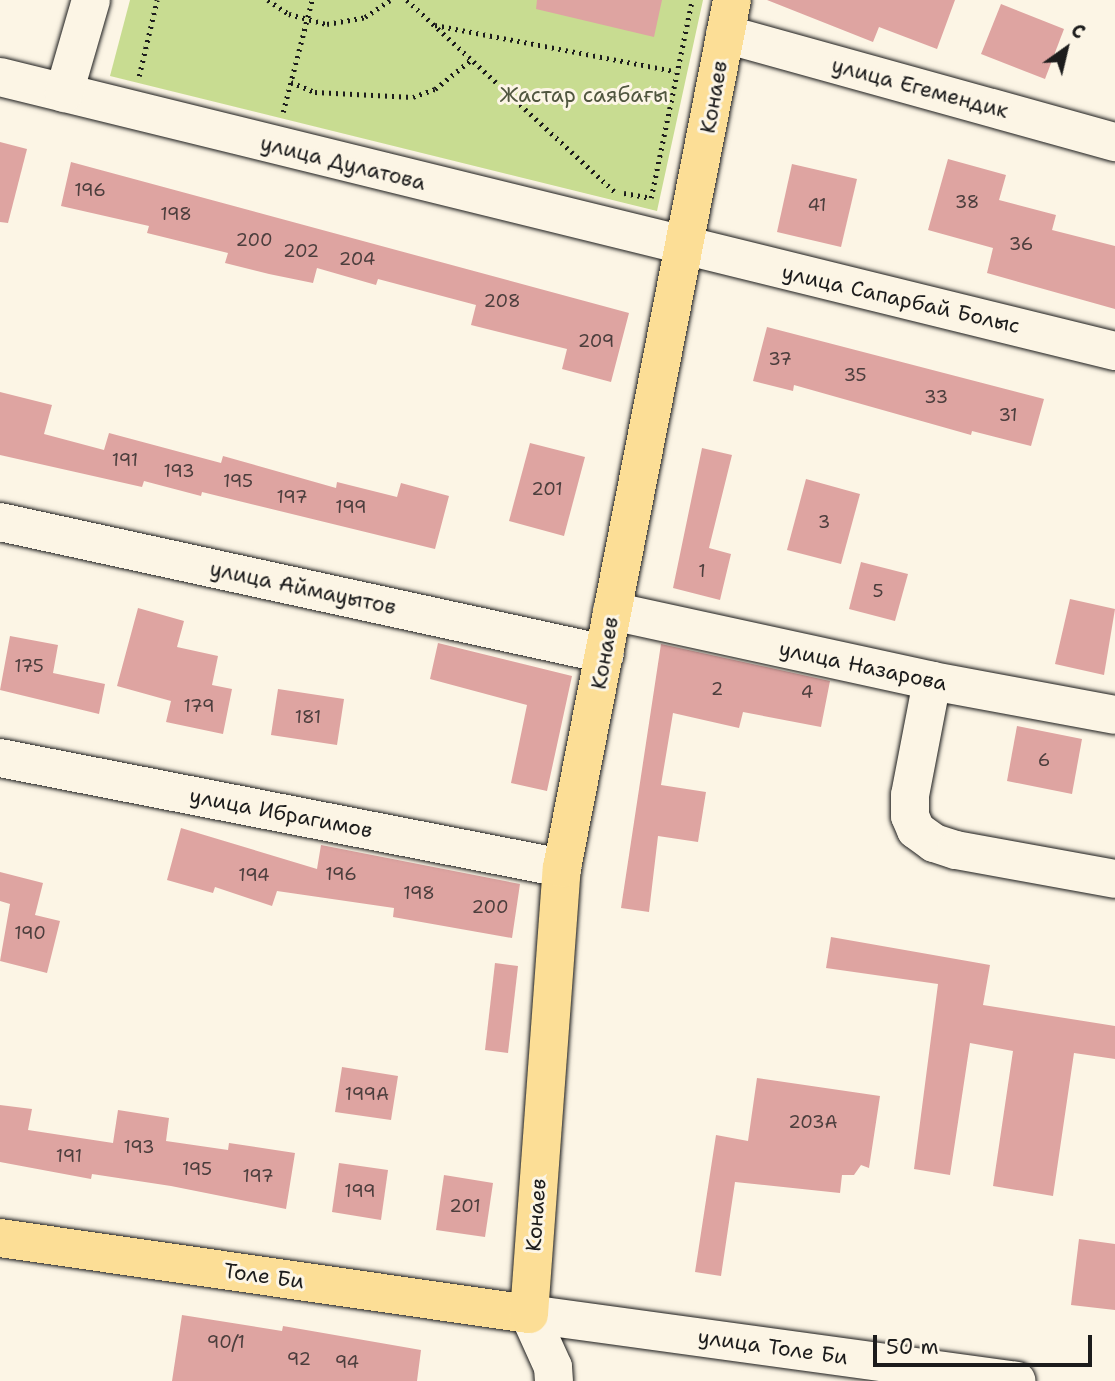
<!DOCTYPE html>
<meta charset="utf-8">
<style>
body{margin:0}
#map{position:relative;width:1115px;height:1381px;overflow:hidden;background:#fcf5e5;font-family:"Shantell Sans",sans-serif}
div>[style]{position:absolute}
[style*='--x']{left:calc(var(--x)*1px);top:calc(var(--y)*1px);width:calc(var(--w)*1px);rotate:calc(var(--a)*1deg)}
.green>*{inset:0;background:#c8dc91}
.building>*{inset:0;background:#dea4a1}
.path>*{height:4.5px;margin-top:-2.25px;transform-origin:0;background:repeating-linear-gradient(90deg,#1c1c1c 0 2px,transparent 0 7px)}
.roads{filter:drop-shadow(0 0 2px #1c1c1c) drop-shadow(0 0 2px #1c1c1c)}
.minor>*{height:38px;margin:-19px;padding:0 19px;transform-origin:19px;border-radius:19px;background:#fcf5e5}
.major>*{height:38px;margin:-19px;padding:0 19px;transform-origin:19px;border-radius:19px;background:#fcde96}
span{translate:-50% -50%;white-space:nowrap;text-align:center;line-height:1.15;-webkit-text-stroke:6px #fcf5e5;paint-order:stroke}
.number-label{font-size:18px;color:#4c3e3d}
.number-label span{-webkit-text-stroke-width:0}
.street-label{font-size:21px;color:#1c1c1c}
.park-label{font-size:21px;color:#50563f}
.north{position:absolute;left:1031px;top:14px;width:70px;height:70px;-webkit-text-stroke:5px #fcf5e5;paint-order:stroke;rotate:34deg;font-size:19px;font-weight:700;line-height:28px;text-align:center;color:#1c1c1c}
.north::after{content:'';display:block;margin:auto;width:24px;height:32px;background:#1c1c1c;clip-path:polygon(50% 0,100% 100%,50% 72%,0 100%)}
.scale{position:absolute;left:873px;top:1335px;width:219px;height:32px;box-sizing:border-box;border:4px solid #1c1c1c;border-top:0;padding-left:9px;font-size:21px;line-height:24px;white-space:nowrap;color:#1c1c1c;-webkit-text-stroke:5px #fcf5e5;paint-order:stroke}
</style>
<div id="map">
<div class="green">
<i style="clip-path:polygon(130px 0,703px 0,657px 211px,110px 76px)"></i>
</div>
<div class="building">
<i style="clip-path:polygon(537px 0,662px 0,654px 37px,536px 9px)"></i>
<i style="clip-path:polygon(767px 0,955px 0,937px 49px,879px 27px,873px 42px)"></i>
<i style="clip-path:polygon(1001px 4px,1064px 29px,1045px 79px,981px 54px)"></i>
<i style="clip-path:polygon(0 142px,27px 149px,8px 223px,0 222px)"></i>
<i style="clip-path:polygon(948px 159px,1006px 175px,999px 200px,1056px 215px,1052px 230px,1115px 246px,1115px 309px,987px 273px,993px 248px,928px 230px)"></i>
<i style="clip-path:polygon(71px 162px,629px 313px,611px 382px,562px 369px,567px 349px,471px 325px,476px 305px,378px 279px,376px 285px,317px 268px,313px 283px,269px 274px,225px 263px,228px 253px,147px 233px,149px 226px,61px 206px)"></i>
<i style="clip-path:polygon(792px 164px,857px 179px,841px 247px,777px 232px)"></i>
<i style="clip-path:polygon(767px 327px,1044px 399px,1031px 446px,972px 431px,971px 435px,794px 385px,793px 391px,753px 381px)"></i>
<i style="clip-path:polygon(0 392px,52px 405px,44px 434px,104px 450px,109px 433px,221px 463px,223px 456px,336px 488px,337px 482px,397px 497px,401px 483px,449px 496px,435px 549px,202px 492px,201px 496px,144px 481px,142px 487px,0 455px)"></i>
<i style="clip-path:polygon(530px 443px,585px 457px,564px 536px,509px 521px)"></i>
<i style="clip-path:polygon(702px 448px,732px 455px,709px 548px,731px 554px,720px 600px,673px 588px)"></i>
<i style="clip-path:polygon(806px 479px,860px 494px,841px 564px,787px 550px)"></i>
<i style="clip-path:polygon(861px 562px,908px 574px,895px 621px,849px 609px)"></i>
<i style="clip-path:polygon(1070px 599px,1115px 609px,1104px 675px,1055px 664px)"></i>
<i style="clip-path:polygon(138px 608px,184px 621px,177px 647px,218px 656px,212px 685px,232px 689px,223px 734px,166px 722px,171px 701px,117px 686px)"></i>
<i style="clip-path:polygon(10px 636px,58px 645px,53px 673px,105px 684px,99px 714px,0 690px)"></i>
<i style="clip-path:polygon(438px 643px,572px 676px,547px 791px,511px 783px,527px 705px,430px 679px)"></i>
<i style="clip-path:polygon(661px 644px,830px 681px,821px 727px,743px 712px,739px 728px,673px 713px,661px 785px,706px 792px,698px 842px,658px 836px,649px 912px,621px 908px)"></i>
<i style="clip-path:polygon(278px 689px,344px 699px,337px 745px,271px 735px)"></i>
<i style="clip-path:polygon(1017px 726px,1082px 739px,1072px 794px,1007px 781px)"></i>
<i style="clip-path:polygon(181px 828px,317px 869px,321px 845px,520px 884px,512px 938px,393px 917px,394px 908px,277px 891px,272px 906px,215px 887px,213px 893px,167px 880px)"></i>
<i style="clip-path:polygon(0 872px,43px 883px,35px 915px,60px 921px,47px 973px,0 961px,10px 904px,0 901px)"></i>
<i style="clip-path:polygon(831px 937px,990px 965px,983px 1005px,1115px 1026px,1115px 1059px,1074px 1053px,1053px 1196px,993px 1186px,1013px 1051px,970px 1043px,950px 1175px,914px 1169px,938px 984px,826px 968px)"></i>
<i style="clip-path:polygon(495px 963px,518px 966px,508px 1053px,485px 1050px)"></i>
<i style="clip-path:polygon(342px 1067px,398px 1076px,391px 1120px,335px 1112px)"></i>
<i style="clip-path:polygon(757px 1078px,880px 1096px,869px 1168px,861px 1165px,854px 1175px,842px 1175px,840px 1193px,735px 1182px,721px 1276px,695px 1272px,716px 1135px,748px 1141px)"></i>
<i style="clip-path:polygon(0 1105px,32px 1109px,28px 1130px,113px 1143px,118px 1110px,169px 1118px,166px 1141px,228px 1150px,229px 1143px,295px 1153px,286px 1209px,171px 1186px,92px 1174px,91px 1179px,0 1162px)"></i>
<i style="clip-path:polygon(339px 1163px,388px 1170px,381px 1220px,332px 1212px)"></i>
<i style="clip-path:polygon(444px 1175px,493px 1183px,485px 1237px,436px 1230px)"></i>
<i style="clip-path:polygon(1079px 1239px,1115px 1244px,1115px 1310px,1071px 1305px)"></i>
<i style="clip-path:polygon(182px 1315px,282px 1331px,283px 1326px,421px 1350px,417px 1381px,172px 1381px)"></i>
</div>
<div class="path">
<i style="--x:268;--y:0;--w:25;--a:34"></i>
<i style="--x:289;--y:14;--w:39;--a:15"></i>
<i style="--x:327;--y:24;--w:39;--a:-10"></i>
<i style="--x:365;--y:17;--w:30;--a:-34"></i>
<i style="--x:407;--y:0;--w:282;--a:42.7"></i>
<i style="--x:435;--y:25;--w:244;--a:10.9"></i>
<i style="--x:139;--y:76;--w:78;--a:-76.7"></i>
<i style="--x:291;--y:82;--w:26;--a:23"></i>
<i style="--x:315;--y:92;--w:98;--a:2.9"></i>
<i style="--x:413;--y:97;--w:23;--a:-20"></i>
<i style="--x:435;--y:89;--w:48;--a:-39"></i>
<i style="--x:283;--y:112;--w:116;--a:-75.5"></i>
<i style="--x:624;--y:193;--w:27;--a:10"></i>
<i style="--x:651;--y:198;--w:202;--a:-78.3"></i>
</div>
<div class="roads">
<div class="minor">
<i style="--x:725;--y:34;--w:405;--a:15.5"></i>
<i style="--x:0;--y:77;--w:1148;--a:13.81"></i>
<i style="--x:64;--y:93;--w:97;--a:-73.8"></i>
<i style="--x:0;--y:522;--w:619;--a:12.31"></i>
<i style="--x:612;--y:611;--w:328;--a:12.3"></i>
<i style="--x:932;--y:681;--w:186;--a:10.5"></i>
<i style="--x:932;--y:681;--w:116;--a:100.9"></i>
<i style="--x:910;--y:795;--w:21;--a:90"></i>
<i style="--x:910;--y:816;--w:15;--a:67"></i>
<i style="--x:916;--y:830;--w:22;--a:36"></i>
<i style="--x:934;--y:843;--w:23;--a:18"></i>
<i style="--x:956;--y:850;--w:162;--a:10.3"></i>
<i style="--x:0;--y:758;--w:573;--a:11.07"></i>
<i style="--x:529;--y:1314;--w:492;--a:7.8"></i>
<i style="--x:529;--y:1314;--w:58;--a:65.6"></i>
<i style="--x:553;--y:1367;--w:14;--a:86"></i>
</div>
<div class="major">
<i style="--x:0;--y:1238;--w:534;--a:8.18"></i>
<i style="--x:529;--y:1314;--w:447;--a:-85.8"></i>
<i style="--x:562;--y:868;--w:884;--a:-78.92"></i>
</div>
</div>
<div class="number-label">
<span style="left:90px;top:190px">196</span>
<span style="left:967px;top:202px">38</span>
<span style="left:817px;top:205px">41</span>
<span style="left:176px;top:214px">198</span>
<span style="left:254px;top:240px">200</span>
<span style="left:1021px;top:244px">36</span>
<span style="left:301px;top:251px">202</span>
<span style="left:357px;top:259px">204</span>
<span style="left:502px;top:301px">208</span>
<span style="left:596px;top:341px">209</span>
<span style="left:780px;top:359px">37</span>
<span style="left:855px;top:375px">35</span>
<span style="left:936px;top:397px">33</span>
<span style="left:1008px;top:415px">31</span>
<span style="left:125px;top:460px">191</span>
<span style="left:179px;top:471px">193</span>
<span style="left:238px;top:481px">195</span>
<span style="left:547px;top:489px">201</span>
<span style="left:292px;top:497px">197</span>
<span style="left:351px;top:507px">199</span>
<span style="left:824px;top:522px">3</span>
<span style="left:702px;top:571px">1</span>
<span style="left:878px;top:591px">5</span>
<span style="left:29px;top:666px">175</span>
<span style="left:717px;top:689px">2</span>
<span style="left:807px;top:692px">4</span>
<span style="left:199px;top:706px">179</span>
<span style="left:308px;top:717px">181</span>
<span style="left:1044px;top:760px">6</span>
<span style="left:341px;top:874px">196</span>
<span style="left:254px;top:875px">194</span>
<span style="left:419px;top:893px">198</span>
<span style="left:490px;top:907px">200</span>
<span style="left:30px;top:933px">190</span>
<span style="left:367px;top:1094px">199А</span>
<span style="left:813px;top:1122px">203А</span>
<span style="left:139px;top:1147px">193</span>
<span style="left:69px;top:1156px">191</span>
<span style="left:197px;top:1169px">195</span>
<span style="left:258px;top:1176px">197</span>
<span style="left:360px;top:1191px">199</span>
<span style="left:465px;top:1206px">201</span>
<span style="left:226px;top:1342px">90/1</span>
<span style="left:299px;top:1359px">92</span>
<span style="left:347px;top:1362px">94</span>
</div>
<div class="street-label">
<span style="left:920px;top:88px;rotate:15deg">улица Егемендик</span>
<span style="left:714px;top:97px;rotate:-80deg">Конаев</span>
<span style="left:343px;top:163px;rotate:14deg">улица Дулатова</span>
<span style="left:901px;top:299px;rotate:13deg">улица Cапарбай Болыс</span>
<span style="left:303px;top:588px;rotate:12deg">улица Аймауытов</span>
<span style="left:605px;top:653px;rotate:-80deg">Конаев</span>
<span style="left:863px;top:666px;rotate:12deg">улица Назарова</span>
<span style="left:281px;top:813px;rotate:11deg">улица Ибрагимов</span>
<span style="left:536px;top:1215px;rotate:-86deg">Конаев</span>
<span style="left:264px;top:1276px;rotate:8deg">Толе Би</span>
<span style="left:773px;top:1347px;rotate:8deg">улица Толе Би</span>
</div>
<div class="park-label">
<span style="left:584px;top:95px">Жастар саябағы</span>
</div>
<div class="north">С</div>
<div class="scale">50 m</div>
</div>
